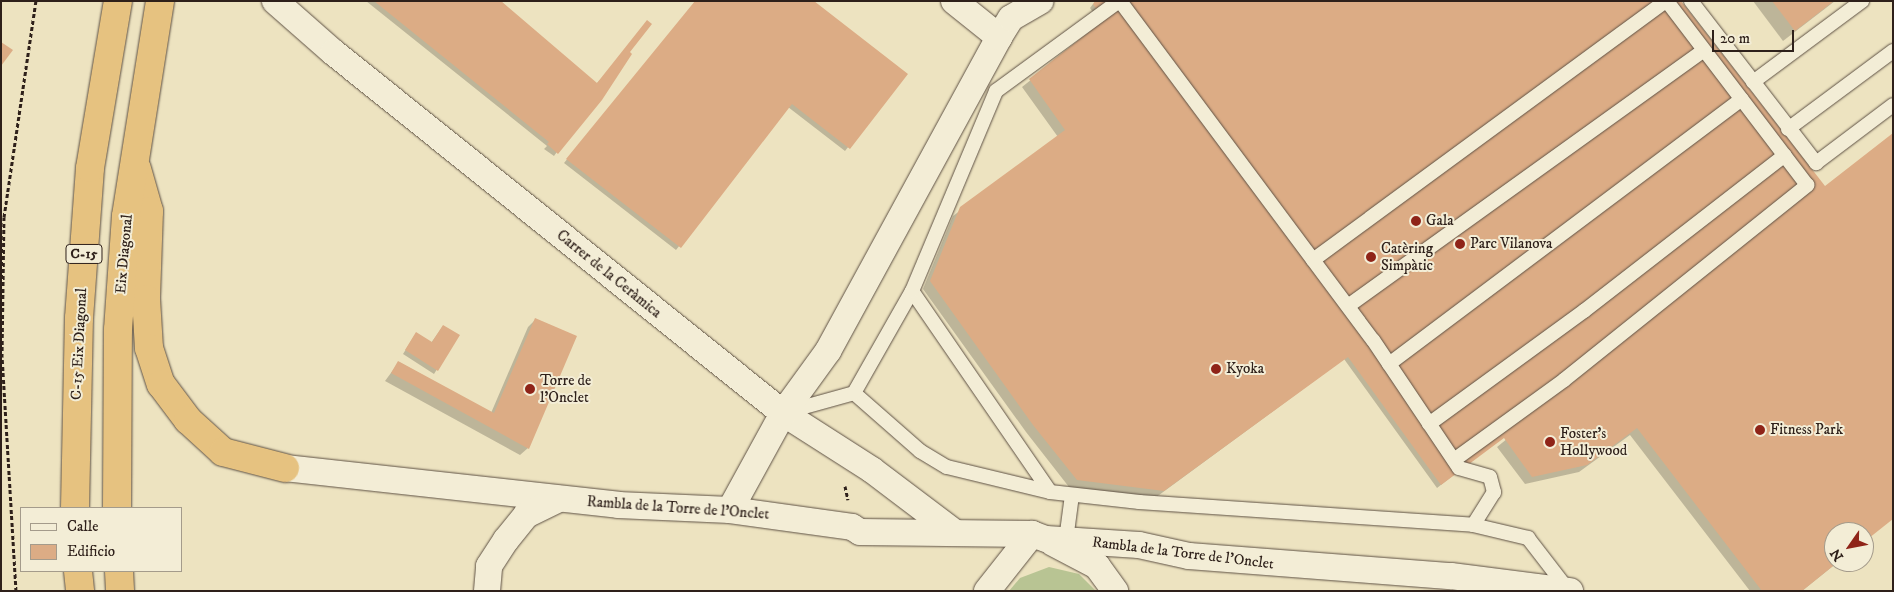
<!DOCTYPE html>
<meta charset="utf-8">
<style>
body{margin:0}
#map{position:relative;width:1894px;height:592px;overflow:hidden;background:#ede3c0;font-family:"IM FELL DW Pica",serif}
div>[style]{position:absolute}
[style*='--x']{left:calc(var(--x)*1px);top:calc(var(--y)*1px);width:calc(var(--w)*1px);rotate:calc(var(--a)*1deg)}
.green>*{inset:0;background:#b8c493}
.shadow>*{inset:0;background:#0003}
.building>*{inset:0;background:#dcac85}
.path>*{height:3px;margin-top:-1.5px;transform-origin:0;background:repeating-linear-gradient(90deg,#2e201a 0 4px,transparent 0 6.5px)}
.roads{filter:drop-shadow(0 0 1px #5e5144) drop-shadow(0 0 1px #5e5144)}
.lane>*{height:14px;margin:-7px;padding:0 7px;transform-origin:7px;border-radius:7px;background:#f3edd6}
.street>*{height:26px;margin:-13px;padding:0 13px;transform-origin:13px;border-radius:13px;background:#f3edd6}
.highway>*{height:28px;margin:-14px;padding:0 14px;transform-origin:14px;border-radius:14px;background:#e6c280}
.dots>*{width:14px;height:14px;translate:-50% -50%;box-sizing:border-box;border:2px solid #f3edd6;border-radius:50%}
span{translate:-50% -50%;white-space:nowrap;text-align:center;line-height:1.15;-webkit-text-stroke:4px #f3edd6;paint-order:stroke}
.shield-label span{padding:1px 4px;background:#f3edd6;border:1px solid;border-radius:4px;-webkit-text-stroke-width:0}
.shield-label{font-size:14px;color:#2e201a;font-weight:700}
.poi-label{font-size:15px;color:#2e201a}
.left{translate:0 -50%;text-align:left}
.street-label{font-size:15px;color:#2e201a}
.frame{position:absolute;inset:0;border:2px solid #2e201a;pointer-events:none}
.legend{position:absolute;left:20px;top:507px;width:162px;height:65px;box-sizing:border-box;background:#f3edd6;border:1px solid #a49b8b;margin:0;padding:6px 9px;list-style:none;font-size:15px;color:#2e201a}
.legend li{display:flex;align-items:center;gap:10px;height:25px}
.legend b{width:25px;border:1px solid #a49b8b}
.north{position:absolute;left:1824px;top:522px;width:50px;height:50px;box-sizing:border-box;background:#f3edd6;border:1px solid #a49b8b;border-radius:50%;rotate:237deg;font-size:14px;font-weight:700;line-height:20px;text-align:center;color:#2e201a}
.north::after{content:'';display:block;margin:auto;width:18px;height:22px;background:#8f2418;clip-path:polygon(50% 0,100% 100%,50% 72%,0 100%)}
.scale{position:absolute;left:1712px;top:30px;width:82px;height:22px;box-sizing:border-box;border:2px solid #2e201a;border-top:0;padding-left:6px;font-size:15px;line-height:18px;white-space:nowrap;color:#2e201a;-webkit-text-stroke:4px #f3edd6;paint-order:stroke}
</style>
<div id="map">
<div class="green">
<i style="clip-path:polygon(1049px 567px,1079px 574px,1096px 591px,1009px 591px,1020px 578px)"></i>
</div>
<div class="shadow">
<i style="clip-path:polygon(366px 1px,500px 1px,596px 84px,628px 53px,554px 156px,544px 149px,547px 146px)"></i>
<i style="clip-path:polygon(696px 1px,906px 74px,845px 151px,788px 107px,676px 250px,564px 163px)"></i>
<i style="clip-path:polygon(1753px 1px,1835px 1px,1783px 41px)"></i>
<i style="clip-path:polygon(1093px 4px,1825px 188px,1893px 134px,1864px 542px,1864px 532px,1834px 532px,1834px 562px,1838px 562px,1802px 591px,1750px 591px,1630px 435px,1579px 472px,1525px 484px,1497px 447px,1676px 302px,1437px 488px,1344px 359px,1155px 498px,1069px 487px,1026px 432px,923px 289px,953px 216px,1058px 137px,1022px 87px,1101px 24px,1090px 8px)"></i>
<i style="clip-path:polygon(535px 320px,528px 448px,520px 455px,385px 381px,399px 362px,491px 413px,528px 327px)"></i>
<i style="clip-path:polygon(443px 326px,458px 336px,434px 374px,403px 354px,416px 333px,431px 343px)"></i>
</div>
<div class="building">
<i style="clip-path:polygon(374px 1px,501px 1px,597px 83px,647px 20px,652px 24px,630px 52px,632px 54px,602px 100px,558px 154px,547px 144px,549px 142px)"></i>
<i style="clip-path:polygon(695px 1px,814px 1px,908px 74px,850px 149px,792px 104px,681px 248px,566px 159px)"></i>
<i style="clip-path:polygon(1095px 1px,1681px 1px,1825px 186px,1893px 133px,1893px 519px,1864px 542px,1864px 532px,1834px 532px,1834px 562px,1838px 562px,1802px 591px,1762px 591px,1637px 428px,1587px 465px,1532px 477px,1504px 438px,1441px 485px,1348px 357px,1164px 491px,1077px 480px,1033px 425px,930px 281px,960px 207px,1065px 130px,1029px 79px,1104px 20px,1093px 4px)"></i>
<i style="clip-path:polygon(1772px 1px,1834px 1px,1795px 31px)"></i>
<i style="clip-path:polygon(1px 42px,13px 50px,1px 66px)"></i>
<i style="clip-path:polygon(535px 318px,577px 336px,529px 449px,391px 373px,398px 361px,494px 413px)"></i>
<i style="clip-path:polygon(443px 325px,460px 335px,438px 371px,405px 350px,416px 332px,432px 342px)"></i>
</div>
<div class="path">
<i style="--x:845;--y:486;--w:14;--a:78"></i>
<i style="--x:16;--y:591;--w:234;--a:-93.4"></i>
<i style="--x:2;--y:357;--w:140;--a:-89.2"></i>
<i style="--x:4;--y:217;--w:218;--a:-81.6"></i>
</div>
<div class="roads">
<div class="lane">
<i style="--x:1120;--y:1;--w:423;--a:53.3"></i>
<i style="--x:1373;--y:340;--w:154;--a:56.1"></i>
<i style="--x:1459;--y:468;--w:32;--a:16"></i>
<i style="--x:1490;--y:477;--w:16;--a:75"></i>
<i style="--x:1494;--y:492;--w:39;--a:122"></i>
<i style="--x:1691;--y:1;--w:205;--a:52.3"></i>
<i style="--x:1816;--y:163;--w:96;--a:-37"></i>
<i style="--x:1753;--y:82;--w:136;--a:-36.6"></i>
<i style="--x:1788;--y:129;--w:131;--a:-36.6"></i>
<i style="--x:1313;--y:260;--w:437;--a:-36.3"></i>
<i style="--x:912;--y:291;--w:244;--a:55.5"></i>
<i style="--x:1348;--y:306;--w:438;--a:-35.7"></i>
<i style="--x:1389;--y:364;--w:441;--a:-36.9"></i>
<i style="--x:854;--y:393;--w:88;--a:41.3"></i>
<i style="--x:920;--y:451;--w:31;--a:31"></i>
<i style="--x:947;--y:467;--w:106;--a:13.6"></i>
<i style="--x:1050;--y:492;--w:90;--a:6.4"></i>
<i style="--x:1139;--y:502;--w:335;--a:3.9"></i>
<i style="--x:1473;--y:525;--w:57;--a:13.3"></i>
<i style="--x:1528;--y:538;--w:66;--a:52.4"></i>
<i style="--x:786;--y:412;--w:71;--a:-15.6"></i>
<i style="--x:854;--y:393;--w:117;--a:-60.4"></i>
<i style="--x:912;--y:291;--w:217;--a:-67.2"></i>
<i style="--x:996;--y:91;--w:152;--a:-36.2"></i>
<i style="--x:1429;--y:424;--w:192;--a:-36.1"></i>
<i style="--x:1584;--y:311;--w:254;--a:-37.8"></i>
<i style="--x:1454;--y:460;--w:136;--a:-36"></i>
<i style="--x:1564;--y:380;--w:312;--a:-38.7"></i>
<i style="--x:1807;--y:185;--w:231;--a:-127.3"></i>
<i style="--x:1066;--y:540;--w:45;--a:-82.4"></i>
</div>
<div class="street">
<i style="--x:275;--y:1;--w:77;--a:41.3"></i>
<i style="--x:333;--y:52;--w:577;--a:38.74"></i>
<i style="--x:783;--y:413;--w:106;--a:32.6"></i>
<i style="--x:872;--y:470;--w:103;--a:37.1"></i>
<i style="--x:954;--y:1;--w:58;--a:38.7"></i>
<i style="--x:285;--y:468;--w:335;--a:6.3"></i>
<i style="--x:618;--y:505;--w:112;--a:2.6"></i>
<i style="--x:730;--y:510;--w:123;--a:7.9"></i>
<i style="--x:852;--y:527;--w:9;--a:32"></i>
<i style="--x:860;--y:532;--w:172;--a:0.7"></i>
<i style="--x:1032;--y:534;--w:15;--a:20"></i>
<i style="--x:1046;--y:539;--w:93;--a:3.7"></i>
<i style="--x:1139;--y:545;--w:51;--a:12.4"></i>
<i style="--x:1189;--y:556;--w:263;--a:4.4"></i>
<i style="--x:1451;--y:576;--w:120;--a:7.2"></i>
<i style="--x:730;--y:510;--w:111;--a:-61.3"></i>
<i style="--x:783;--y:413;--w:77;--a:-54"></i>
<i style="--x:828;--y:351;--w:358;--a:-61.4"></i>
<i style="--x:999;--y:37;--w:22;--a:-58"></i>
<i style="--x:1011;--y:18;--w:34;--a:-30"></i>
<i style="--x:1053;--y:543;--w:50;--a:27.6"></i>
<i style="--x:1097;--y:566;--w:31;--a:54"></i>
<i style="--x:487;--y:591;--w:25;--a:-85"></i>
<i style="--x:489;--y:566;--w:31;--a:-57"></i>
<i style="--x:506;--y:540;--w:32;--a:-51"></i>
<i style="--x:526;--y:515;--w:37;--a:-26"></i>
<i style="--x:987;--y:591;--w:73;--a:-51.7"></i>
</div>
<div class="highway">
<i style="--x:137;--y:169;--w:44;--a:74.1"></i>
<i style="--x:149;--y:211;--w:88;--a:92"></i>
<i style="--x:146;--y:299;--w:49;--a:86.5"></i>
<i style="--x:149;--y:348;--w:38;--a:72"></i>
<i style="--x:161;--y:384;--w:45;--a:53.1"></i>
<i style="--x:188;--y:420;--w:47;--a:42.4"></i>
<i style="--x:223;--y:452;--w:64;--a:14.5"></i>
<i style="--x:75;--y:508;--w:190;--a:-88.8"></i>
<i style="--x:79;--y:318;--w:150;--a:-85.8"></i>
<i style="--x:90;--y:168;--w:169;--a:-80.5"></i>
<i style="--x:117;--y:508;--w:178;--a:-89.7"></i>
<i style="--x:118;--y:330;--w:114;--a:-86"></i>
<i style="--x:126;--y:216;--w:218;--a:-81"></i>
<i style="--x:78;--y:571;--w:20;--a:84"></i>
<i style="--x:119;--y:571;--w:20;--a:87"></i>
</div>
</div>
<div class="dots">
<i style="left:1416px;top:221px;background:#8f2418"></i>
<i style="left:1460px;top:244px;background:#8f2418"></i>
<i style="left:1371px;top:257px;background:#8f2418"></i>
<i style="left:1216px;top:369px;background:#8f2418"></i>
<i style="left:530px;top:389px;background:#8f2418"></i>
<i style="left:1760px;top:430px;background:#8f2418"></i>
<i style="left:1550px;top:442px;background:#8f2418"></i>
</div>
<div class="shield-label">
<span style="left:84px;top:254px">C-15</span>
</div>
<div class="poi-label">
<span class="left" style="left:1426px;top:221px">Gala</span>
<span class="left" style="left:1470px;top:244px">Parc Vilanova</span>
<span class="left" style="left:1381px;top:257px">Catèring<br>Simpàtic</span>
<span class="left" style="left:1226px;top:369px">Kyoka</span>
<span class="left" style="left:540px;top:389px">Torre de<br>l'Onclet</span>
<span class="left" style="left:1770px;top:430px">Fitness Park</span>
<span class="left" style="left:1560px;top:442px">Foster's<br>Hollywood</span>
</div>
<div class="street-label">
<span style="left:124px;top:254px;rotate:-85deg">Eix Diagonal</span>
<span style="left:609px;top:274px;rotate:39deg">Carrer de la Ceràmica</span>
<span style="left:79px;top:344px;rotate:-87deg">C-15 Eix Diagonal</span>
<span style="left:678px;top:508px;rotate:4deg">Rambla de la Torre de l'Onclet</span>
<span style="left:1183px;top:553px;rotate:7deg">Rambla de la Torre de l'Onclet</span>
</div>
<div class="frame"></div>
<ul class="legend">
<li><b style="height:6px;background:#f3edd6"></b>Calle</li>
<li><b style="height:14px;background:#dcac85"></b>Edificio</li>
</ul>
<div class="north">N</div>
<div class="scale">20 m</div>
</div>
